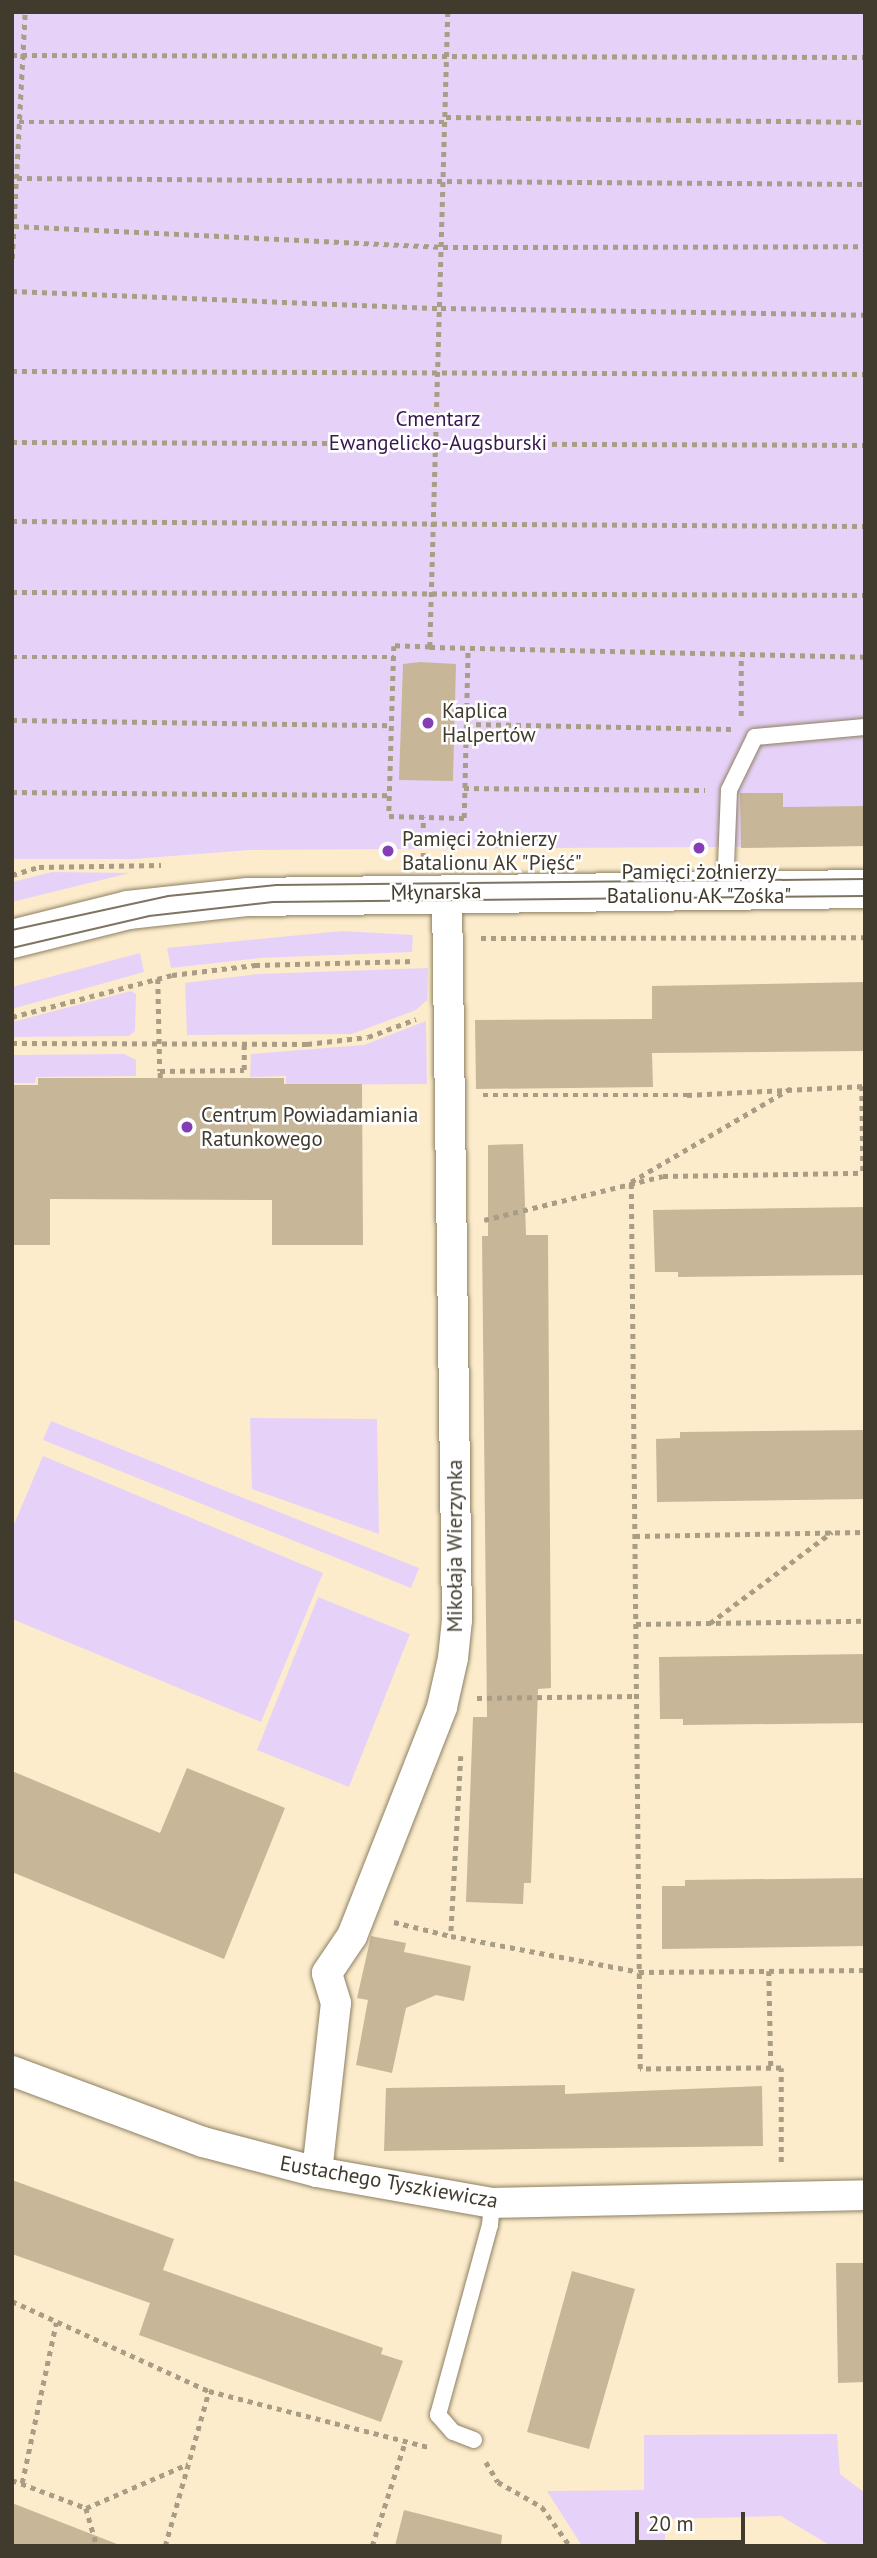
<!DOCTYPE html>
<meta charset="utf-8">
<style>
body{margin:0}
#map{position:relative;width:877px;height:2558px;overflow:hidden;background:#fceccc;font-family:"PT Sans",sans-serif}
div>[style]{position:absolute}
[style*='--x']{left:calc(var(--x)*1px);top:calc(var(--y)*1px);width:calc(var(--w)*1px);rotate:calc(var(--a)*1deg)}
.green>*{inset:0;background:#e6d2f9}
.building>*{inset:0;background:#c7b798}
.path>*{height:4.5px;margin-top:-2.25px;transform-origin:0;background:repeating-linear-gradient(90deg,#a99d86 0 5px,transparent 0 10px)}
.roads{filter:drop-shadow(0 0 2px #8e8063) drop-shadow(0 0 2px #8e8063)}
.lane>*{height:16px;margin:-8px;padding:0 8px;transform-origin:8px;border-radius:8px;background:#fff}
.street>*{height:30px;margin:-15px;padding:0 15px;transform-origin:15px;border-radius:15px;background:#fff}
.secondary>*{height:38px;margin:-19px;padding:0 19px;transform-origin:19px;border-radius:19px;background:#fff}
.tram>*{height:2px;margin:-1px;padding:0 1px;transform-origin:1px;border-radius:1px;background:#7e7461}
.dots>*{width:19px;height:19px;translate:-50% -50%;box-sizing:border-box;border:4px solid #fff;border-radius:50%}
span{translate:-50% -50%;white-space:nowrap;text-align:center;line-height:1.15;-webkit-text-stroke:5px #fff;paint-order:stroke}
.park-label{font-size:21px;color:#38184f}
.poi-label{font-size:21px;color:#413b2e}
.left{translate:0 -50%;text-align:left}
.street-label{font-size:21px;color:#413b2e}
.frame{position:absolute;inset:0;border:14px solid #413b2e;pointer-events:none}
.scale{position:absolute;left:635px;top:2512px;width:110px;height:32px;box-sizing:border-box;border:4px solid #413b2e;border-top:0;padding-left:9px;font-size:21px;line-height:24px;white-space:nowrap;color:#413b2e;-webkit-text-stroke:5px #fff;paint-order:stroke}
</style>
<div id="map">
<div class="green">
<i style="clip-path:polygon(12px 12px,865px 12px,865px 846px,250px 850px,134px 859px,12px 859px)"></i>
<i style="clip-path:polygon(52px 872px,130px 873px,12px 902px,12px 882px)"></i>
<i style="clip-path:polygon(342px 931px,413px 935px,412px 952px,260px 958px,171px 968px,167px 948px)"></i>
<i style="clip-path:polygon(140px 953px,144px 972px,12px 1009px,12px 987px)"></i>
<i style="clip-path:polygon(428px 968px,427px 1000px,416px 1010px,352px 1034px,187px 1035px,185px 983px,259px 974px)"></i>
<i style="clip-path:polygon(131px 991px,136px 994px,135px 1031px,129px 1036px,12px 1037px,12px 1022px)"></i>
<i style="clip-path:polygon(426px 1021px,427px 1084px,286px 1085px,286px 1076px,250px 1077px,251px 1054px,364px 1045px)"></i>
<i style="clip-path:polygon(124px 1054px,136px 1060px,136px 1076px,36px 1077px,35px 1083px,12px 1083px,12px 1055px)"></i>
<i style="clip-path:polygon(250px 1418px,377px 1419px,379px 1534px,252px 1489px)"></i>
<i style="clip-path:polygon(51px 1421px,419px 1568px,411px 1588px,43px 1440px)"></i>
<i style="clip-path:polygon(43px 1456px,323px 1573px,261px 1722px,12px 1619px,12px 1529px)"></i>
<i style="clip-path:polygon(318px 1597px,410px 1634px,349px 1787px,257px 1750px)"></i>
<i style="clip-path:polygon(837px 2434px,840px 2474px,865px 2493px,865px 2539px,860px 2546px,831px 2546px,781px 2516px,667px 2519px,664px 2546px,582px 2546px,547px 2491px,644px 2490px,644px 2435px)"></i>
</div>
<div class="building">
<i style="clip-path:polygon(420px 662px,456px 664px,453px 781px,399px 780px,403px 664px)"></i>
<i style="clip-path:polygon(740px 793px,783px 793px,783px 807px,865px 806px,865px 846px,741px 848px)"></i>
<i style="clip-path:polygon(865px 982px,865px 1051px,652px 1053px,653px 1087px,476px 1089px,475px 1020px,652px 1019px,652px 986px)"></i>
<i style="clip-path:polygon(38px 1078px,284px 1078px,284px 1084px,362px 1084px,363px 1245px,272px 1245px,272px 1200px,50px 1199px,50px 1245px,12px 1245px,12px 1085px,38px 1085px)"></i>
<i style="clip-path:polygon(523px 1144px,526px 1235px,548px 1235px,551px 1688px,538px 1689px,531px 1883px,524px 1883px,523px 1904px,466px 1902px,473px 1717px,487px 1717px,482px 1236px,488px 1236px,488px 1145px)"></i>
<i style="clip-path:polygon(865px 1207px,865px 1275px,678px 1277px,678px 1272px,655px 1272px,653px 1210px)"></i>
<i style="clip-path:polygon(865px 1430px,865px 1499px,657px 1502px,656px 1439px,680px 1438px,680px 1432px)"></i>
<i style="clip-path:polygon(865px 1654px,865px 1723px,683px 1725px,683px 1719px,660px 1719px,659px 1657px)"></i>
<i style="clip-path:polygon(187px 1768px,285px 1808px,224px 1959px,12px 1872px,12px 1771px,160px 1833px)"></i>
<i style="clip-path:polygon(865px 1878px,865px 1946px,662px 1949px,662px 1886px,685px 1886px,685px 1880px)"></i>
<i style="clip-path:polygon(371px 1936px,406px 1943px,404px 1952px,471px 1966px,464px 2001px,436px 1995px,406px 2008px,392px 2073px,356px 2065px,368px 2000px,357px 1998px)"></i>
<i style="clip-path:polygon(565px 2085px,565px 2094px,762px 2086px,763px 2146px,384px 2151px,386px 2088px)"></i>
<i style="clip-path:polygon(12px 2180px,174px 2239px,163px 2270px,383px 2348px,381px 2354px,403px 2361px,381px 2422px,139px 2335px,150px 2303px,12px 2254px)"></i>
<i style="clip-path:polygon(836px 2263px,865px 2263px,865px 2382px,838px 2383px)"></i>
<i style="clip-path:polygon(572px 2271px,635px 2289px,589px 2449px,527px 2432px)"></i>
<i style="clip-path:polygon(12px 2503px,117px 2544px,116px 2546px,12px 2546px)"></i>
<i style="clip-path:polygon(404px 2510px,502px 2535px,501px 2546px,395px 2546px)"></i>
</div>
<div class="path">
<i style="--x:448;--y:12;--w:635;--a:91.62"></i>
<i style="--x:430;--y:647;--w:435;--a:1.3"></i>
<i style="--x:12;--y:55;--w:853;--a:0.13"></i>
<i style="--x:446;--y:117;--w:419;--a:0.7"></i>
<i style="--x:19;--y:122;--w:427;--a:0"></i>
<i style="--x:17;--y:178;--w:848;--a:0.41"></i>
<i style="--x:14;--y:226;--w:430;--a:2.8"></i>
<i style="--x:443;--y:247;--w:422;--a:-0.1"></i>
<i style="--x:12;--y:259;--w:247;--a:-87"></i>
<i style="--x:12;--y:291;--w:429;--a:2.3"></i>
<i style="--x:441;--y:308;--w:424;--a:0.9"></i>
<i style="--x:12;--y:371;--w:853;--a:0.2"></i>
<i style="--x:12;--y:442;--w:853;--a:0.2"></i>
<i style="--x:12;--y:521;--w:853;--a:0.34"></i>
<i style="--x:12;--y:592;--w:853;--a:0.2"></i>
<i style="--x:430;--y:647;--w:36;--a:-178"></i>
<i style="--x:394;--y:646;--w:170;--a:91.7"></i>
<i style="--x:389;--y:816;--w:75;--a:1.5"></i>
<i style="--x:464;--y:818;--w:170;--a:-88.7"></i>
<i style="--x:12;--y:657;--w:382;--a:0"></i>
<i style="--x:741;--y:716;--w:61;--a:-90"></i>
<i style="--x:12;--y:720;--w:380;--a:0.8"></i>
<i style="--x:466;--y:724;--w:265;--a:1.1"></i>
<i style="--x:464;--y:788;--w:241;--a:0.5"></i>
<i style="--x:12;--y:792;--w:378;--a:0.5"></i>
<i style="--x:423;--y:858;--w:41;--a:-90"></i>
<i style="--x:12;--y:875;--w:28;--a:-17"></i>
<i style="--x:39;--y:867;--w:122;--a:-0.9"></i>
<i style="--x:481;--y:938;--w:384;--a:-0.1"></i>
<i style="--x:158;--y:979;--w:92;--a:88.8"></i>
<i style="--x:12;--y:1017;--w:165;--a:-14.7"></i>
<i style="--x:172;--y:975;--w:84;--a:-6.9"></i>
<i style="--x:255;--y:965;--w:160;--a:-1.4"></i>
<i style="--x:12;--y:1043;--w:295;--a:0.2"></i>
<i style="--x:307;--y:1044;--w:61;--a:-6.5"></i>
<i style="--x:368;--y:1037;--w:51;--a:-20.6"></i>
<i style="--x:160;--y:1078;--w:7;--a:-90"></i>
<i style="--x:160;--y:1071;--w:84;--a:-0.7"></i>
<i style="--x:244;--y:1070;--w:26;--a:-90"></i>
<i style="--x:862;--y:1086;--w:87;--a:89.3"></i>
<i style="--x:483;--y:1095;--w:204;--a:0"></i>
<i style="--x:687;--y:1095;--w:178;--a:-2.9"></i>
<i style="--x:484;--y:1220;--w:184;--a:-13.8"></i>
<i style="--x:663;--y:1176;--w:202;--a:-0.9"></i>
<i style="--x:635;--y:1536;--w:230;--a:-1"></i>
<i style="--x:710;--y:1623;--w:152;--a:-36.7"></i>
<i style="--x:636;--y:1624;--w:229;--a:-0.8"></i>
<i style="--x:477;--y:1698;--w:160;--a:-0.7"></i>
<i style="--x:461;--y:1756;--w:180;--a:93.2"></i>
<i style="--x:451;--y:1936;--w:191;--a:10.8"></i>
<i style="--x:639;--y:1972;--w:226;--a:-0.5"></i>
<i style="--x:394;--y:1922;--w:59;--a:13.8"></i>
<i style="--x:769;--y:1971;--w:97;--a:88.8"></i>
<i style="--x:781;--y:2162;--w:94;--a:-90"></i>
<i style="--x:781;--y:2068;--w:141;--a:179.6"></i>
<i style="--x:640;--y:2069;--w:887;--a:-90.58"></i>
<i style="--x:631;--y:1182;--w:188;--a:-30.4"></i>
<i style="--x:12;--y:2301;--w:217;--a:24.6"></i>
<i style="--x:209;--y:2391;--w:227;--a:14.3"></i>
<i style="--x:486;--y:2462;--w:23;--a:59"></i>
<i style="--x:498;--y:2482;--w:51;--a:29.6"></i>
<i style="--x:542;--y:2507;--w:48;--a:54.3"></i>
<i style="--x:12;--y:2480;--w:79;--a:20.7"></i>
<i style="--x:86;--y:2508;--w:40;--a:74"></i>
<i style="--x:22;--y:2483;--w:164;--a:-78"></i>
<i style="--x:86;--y:2508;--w:111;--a:-23.3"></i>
<i style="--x:165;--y:2546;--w:161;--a:-74.2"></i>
<i style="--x:372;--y:2546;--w:109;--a:-72.4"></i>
</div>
<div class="roads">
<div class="lane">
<i style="--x:725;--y:890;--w:100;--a:-87.7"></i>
<i style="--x:729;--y:790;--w:59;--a:-63.9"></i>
<i style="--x:755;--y:737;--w:110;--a:-5.2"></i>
<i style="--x:474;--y:2440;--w:22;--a:-159"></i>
<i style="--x:453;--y:2432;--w:23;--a:-131"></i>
<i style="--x:438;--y:2415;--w:197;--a:-74.7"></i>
<i style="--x:490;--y:2225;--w:22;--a:-85"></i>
</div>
<div class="street">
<i style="--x:12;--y:2071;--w:204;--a:20.4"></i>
<i style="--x:203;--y:2142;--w:118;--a:14.7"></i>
<i style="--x:317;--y:2172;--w:178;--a:10"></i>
<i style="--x:492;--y:2203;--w:373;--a:-1.2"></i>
<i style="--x:317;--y:2172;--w:170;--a:-83.6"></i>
<i style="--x:336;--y:2003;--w:31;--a:-107"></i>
<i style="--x:327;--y:1973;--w:45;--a:-56"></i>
<i style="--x:352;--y:1936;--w:246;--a:-68.5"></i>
<i style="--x:442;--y:1707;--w:50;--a:-77.3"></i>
<i style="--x:453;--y:1658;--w:37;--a:-84"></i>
<i style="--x:457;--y:1621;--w:729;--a:-90.79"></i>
</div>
<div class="secondary">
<i style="--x:12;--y:939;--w:120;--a:-14"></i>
<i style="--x:128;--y:910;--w:121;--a:-6.2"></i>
<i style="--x:248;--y:897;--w:617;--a:-0.74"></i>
</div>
</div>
<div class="tram">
<i style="--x:12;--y:930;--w:160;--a:-12.3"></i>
<i style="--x:168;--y:896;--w:109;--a:-5.8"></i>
<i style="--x:276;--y:885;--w:589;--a:-0.58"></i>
<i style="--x:12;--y:948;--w:141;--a:-13.1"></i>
<i style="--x:149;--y:916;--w:125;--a:-6.4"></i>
<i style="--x:273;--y:902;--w:592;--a:-0.58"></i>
</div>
<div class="dots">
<i style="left:428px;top:723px;background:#833fb3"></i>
<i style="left:699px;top:848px;background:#833fb3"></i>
<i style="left:388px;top:851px;background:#833fb3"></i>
<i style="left:187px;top:1127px;background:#833fb3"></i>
</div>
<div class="park-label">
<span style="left:438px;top:431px">Cmentarz<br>Ewangelicko-Augsburski</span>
</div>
<div class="poi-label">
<span class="left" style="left:442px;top:723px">Kaplica<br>Halpertów</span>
<span class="left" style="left:402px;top:851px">Pamięci żołnierzy<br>Batalionu AK "Pięść"</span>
<span style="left:699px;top:884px">Pamięci żołnierzy<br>Batalionu AK "Zośka"</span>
<span class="left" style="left:201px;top:1127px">Centrum Powiadamiania<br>Ratunkowego</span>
</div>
<div class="street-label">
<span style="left:436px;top:892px;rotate:-1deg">Młynarska</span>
<span style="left:455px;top:1546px;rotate:-90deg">Mikołaja Wierzynka</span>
<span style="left:389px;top:2182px;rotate:10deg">Eustachego Tyszkiewicza</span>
</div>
<div class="frame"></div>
<div class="scale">20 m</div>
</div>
